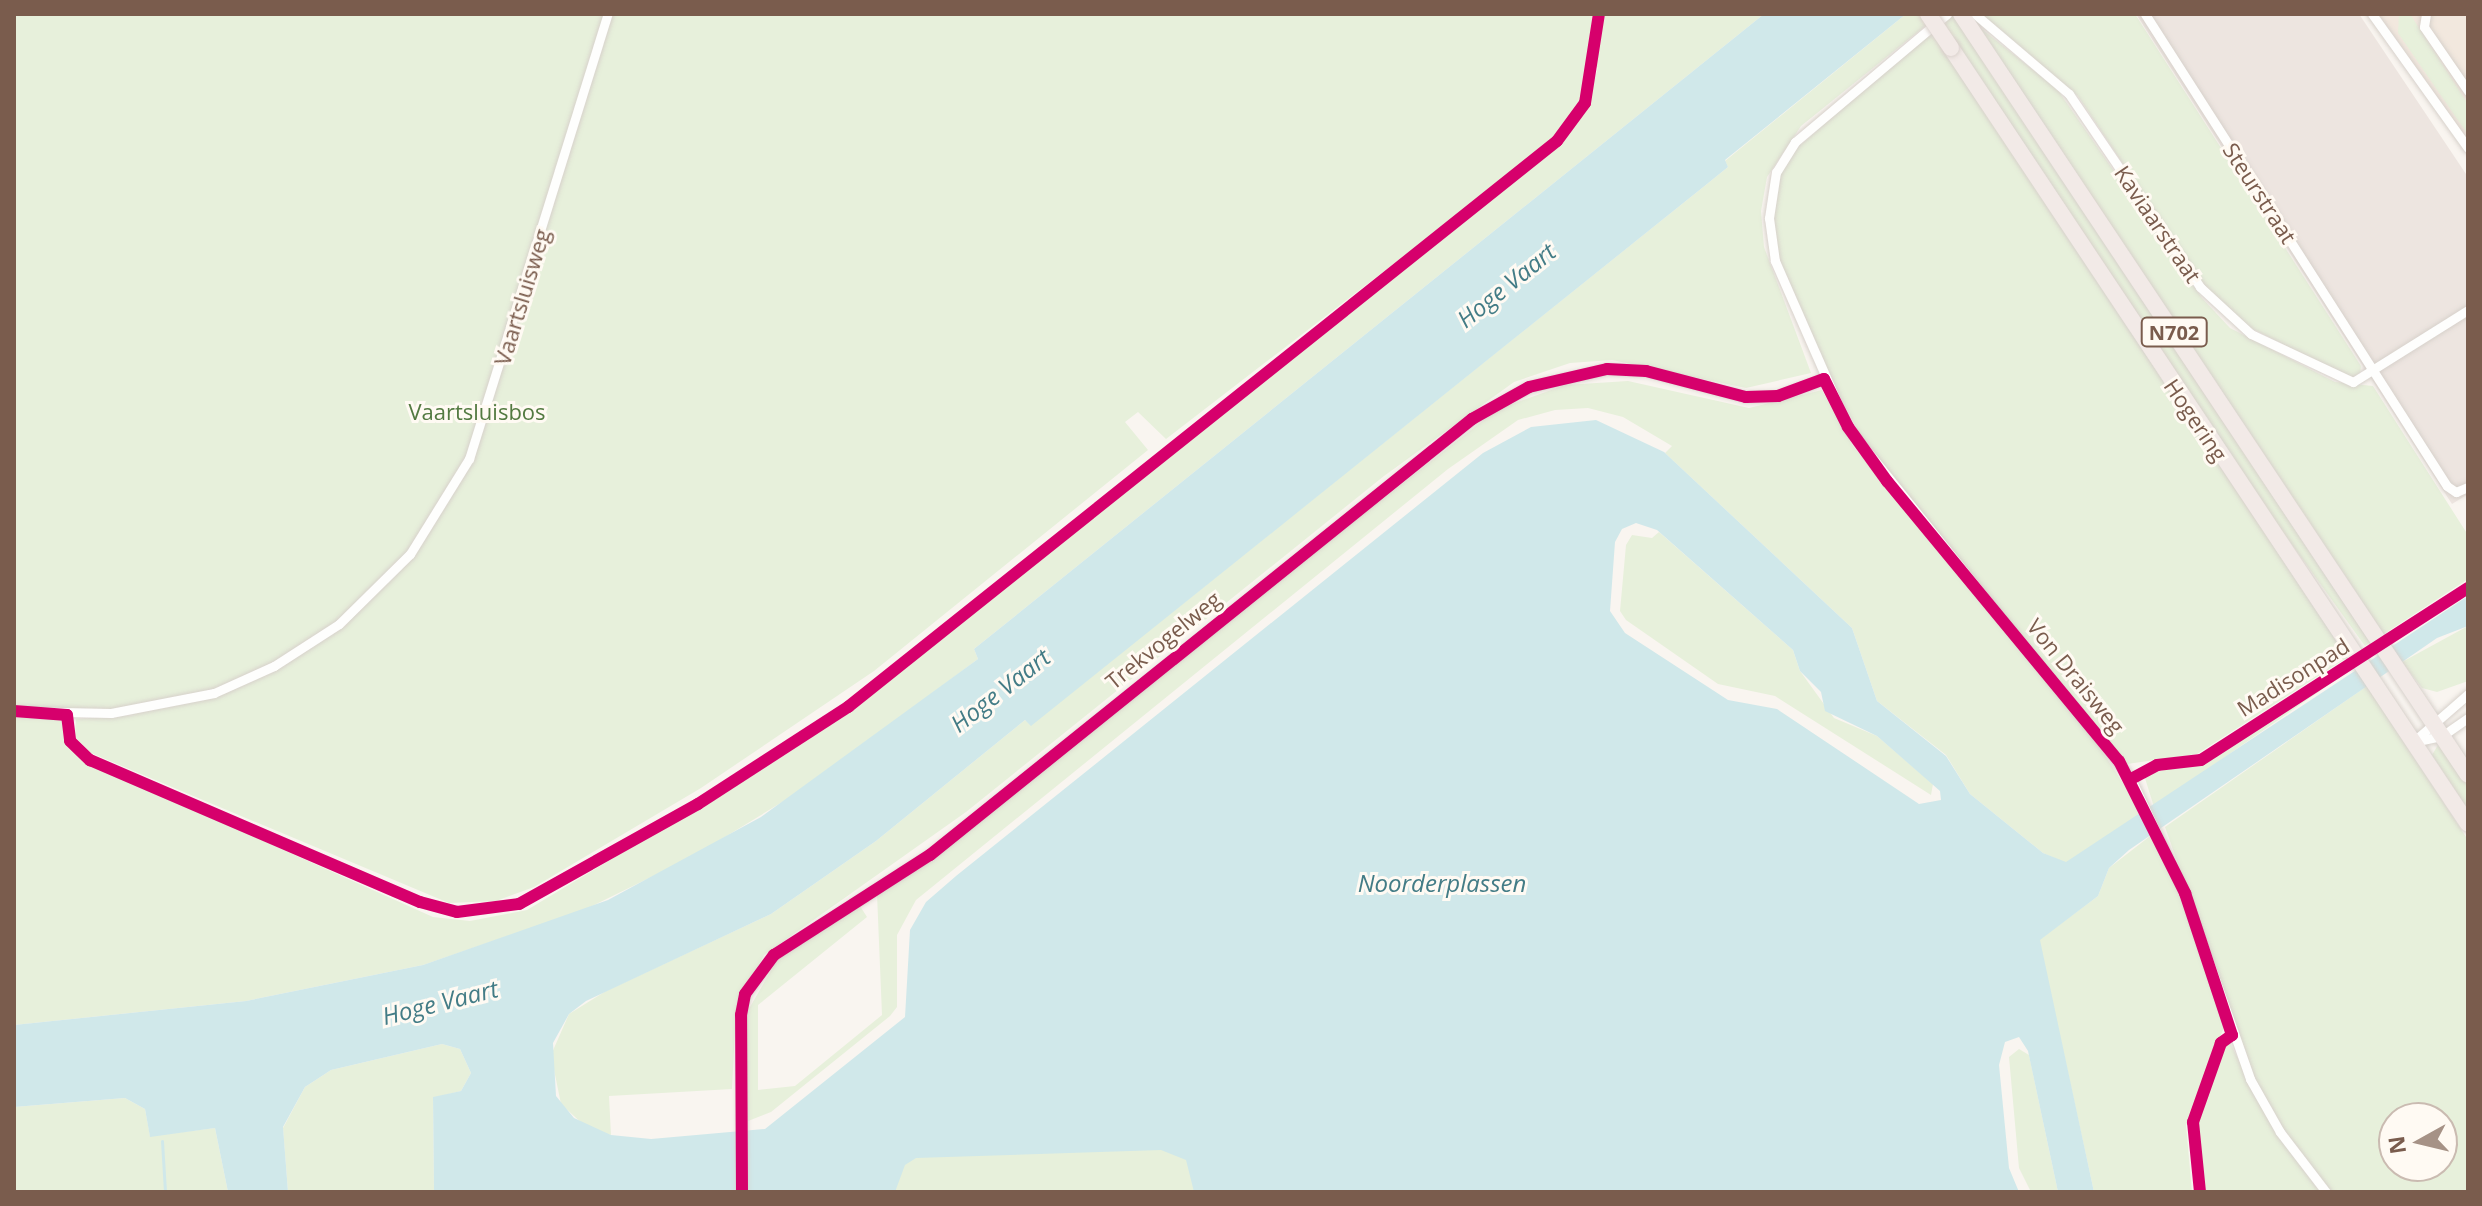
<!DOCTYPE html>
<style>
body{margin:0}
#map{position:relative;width:2482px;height:1206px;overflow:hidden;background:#f9f5f0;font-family:"Open Sans",sans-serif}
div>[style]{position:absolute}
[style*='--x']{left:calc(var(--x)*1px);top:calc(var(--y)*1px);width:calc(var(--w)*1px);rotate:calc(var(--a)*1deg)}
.residential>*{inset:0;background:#f2e8de}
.industrial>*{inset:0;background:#ede5e0}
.green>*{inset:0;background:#e7f0db}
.water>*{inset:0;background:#d0e8ea}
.stream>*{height:3px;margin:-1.5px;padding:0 1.5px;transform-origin:1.5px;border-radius:1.5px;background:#d0e8ea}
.roads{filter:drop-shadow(0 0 2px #d7d1cb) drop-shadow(0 0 2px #d7d1cb)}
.street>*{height:9px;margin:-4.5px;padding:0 4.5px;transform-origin:4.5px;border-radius:4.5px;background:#fefefd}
.highway>*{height:16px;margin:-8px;padding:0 8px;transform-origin:8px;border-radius:8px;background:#f2eae7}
.bridges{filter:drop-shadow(0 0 2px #dad1cc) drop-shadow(0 0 2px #dad1cc)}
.highway-bridge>*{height:16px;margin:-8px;padding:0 8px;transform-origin:8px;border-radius:8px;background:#f2eae7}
.cycleway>*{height:12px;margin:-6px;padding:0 6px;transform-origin:6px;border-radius:6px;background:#d6006c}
span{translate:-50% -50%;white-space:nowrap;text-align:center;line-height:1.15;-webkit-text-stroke:6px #fffaf3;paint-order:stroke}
.shield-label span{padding:2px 6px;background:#fffaf3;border:2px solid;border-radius:6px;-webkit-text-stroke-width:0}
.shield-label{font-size:20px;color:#7a5c4d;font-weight:700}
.street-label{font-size:22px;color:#7a5c4d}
.park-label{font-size:22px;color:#537a41}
.water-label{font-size:24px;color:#437c86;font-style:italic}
.frame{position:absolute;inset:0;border:16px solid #7a5c4d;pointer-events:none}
.north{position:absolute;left:2378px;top:1102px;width:80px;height:80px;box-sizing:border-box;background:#fffaf3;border:2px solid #cabbb1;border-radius:50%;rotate:262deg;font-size:22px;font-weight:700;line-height:32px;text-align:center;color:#7a5c4d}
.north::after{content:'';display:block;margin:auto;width:28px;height:36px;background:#a69286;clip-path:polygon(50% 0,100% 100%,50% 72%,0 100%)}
</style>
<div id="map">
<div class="residential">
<i style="clip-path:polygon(2378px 14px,2468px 14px,2468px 140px)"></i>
</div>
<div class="industrial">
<i style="clip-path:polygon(2136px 14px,2359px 14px,2468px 177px,2468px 494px,2452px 504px)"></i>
</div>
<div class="green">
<i style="clip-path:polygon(14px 14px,1764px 14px,974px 649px,978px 659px,802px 790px,692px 857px,584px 910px,423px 965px,246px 1001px,14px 1025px,14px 717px,62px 719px,67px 743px,83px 760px,433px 917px,470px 921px,527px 910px,788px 753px,968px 618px,1561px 141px,1588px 105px,1598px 67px,1590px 71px,1573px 118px,1540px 151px,1166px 439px,1138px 412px,1125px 422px,1148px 450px,874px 671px,701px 788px,534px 887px,496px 901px,449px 903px,91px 753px,75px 737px,76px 719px,136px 715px,14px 708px)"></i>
<i style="clip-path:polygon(1906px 14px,1940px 14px,1801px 126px,1767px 177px,1761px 211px,1764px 247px,1811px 373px,1746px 388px,1612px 360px,1570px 363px,1514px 382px,1384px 476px,966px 812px,764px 955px,736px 1010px,732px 1089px,609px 1096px,611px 1135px,587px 1128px,561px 1104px,551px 1055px,569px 1014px,606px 991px,771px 914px,876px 841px,1025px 720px,1031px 725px,1707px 184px,1728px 167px,1725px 161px)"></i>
<i style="clip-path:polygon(1954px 14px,2372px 641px,2365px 646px,2267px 510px,1942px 23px)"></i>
<i style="clip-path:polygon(1980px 14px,2135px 14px,2361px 366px,2360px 374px,2350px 378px,2245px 325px,2207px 290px,2078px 96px)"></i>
<i style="clip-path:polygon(2399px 14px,2410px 14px,2468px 104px,2468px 135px,2398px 33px)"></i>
<i style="clip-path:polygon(1978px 26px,2057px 89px,2202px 298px,2230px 328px,2335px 382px,2373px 386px,2468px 535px,2468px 579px,2384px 634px)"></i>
<i style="clip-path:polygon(1931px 31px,2348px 657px,2197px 754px,2127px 764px,1871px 455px,1808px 336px,1770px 236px,1777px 181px,1789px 155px)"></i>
<i style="clip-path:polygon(1628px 381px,1749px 408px,1822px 390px,1853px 446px,2083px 723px,2143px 813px,2066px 863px,2043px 853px,1970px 794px,1946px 755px,1877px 701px,1852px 628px,1665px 453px,1672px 446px,1623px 417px,1588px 408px,1555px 410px,1518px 420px,1448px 469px,916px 900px,897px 935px,897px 1007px,890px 1016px,771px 1112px,748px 1121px,746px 1014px,777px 960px,860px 906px,867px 917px,758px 1005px,758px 1090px,795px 1086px,882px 1015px,877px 894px,1498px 409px,1565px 385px)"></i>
<i style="clip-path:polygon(1659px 532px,1793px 650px,1800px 671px,1834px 718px,1877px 736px,1933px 784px,1931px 795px,1775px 696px,1718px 684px,1626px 620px,1620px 611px,1626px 545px,1632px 535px,1652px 538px)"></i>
<i style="clip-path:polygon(2468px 626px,2468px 681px,2437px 692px,2422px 688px,2402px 662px)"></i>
<i style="clip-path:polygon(2327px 686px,2248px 741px,2154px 807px,2144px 775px,2206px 760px)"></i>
<i style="clip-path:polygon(evenodd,2367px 686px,2468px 840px,2468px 1192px,2330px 1192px,2283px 1130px,2253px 1076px,2165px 827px,2367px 686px,2394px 1118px,2442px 1118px,2442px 1166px,2394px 1166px,2394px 1118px)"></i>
<i style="clip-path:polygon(2438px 745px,2468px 785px,2468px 809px,2432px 755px)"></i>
<i style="clip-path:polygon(2154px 833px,2178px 883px,2224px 1027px,2186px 1125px,2192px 1192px,2094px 1192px,2039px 940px,2098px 896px,2109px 868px)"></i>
<i style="clip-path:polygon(2230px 1043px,2277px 1135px,2320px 1192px,2203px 1192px,2198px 1125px,2211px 1075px,2223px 1045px)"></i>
<i style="clip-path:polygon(442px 1044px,460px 1049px,471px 1073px,461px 1091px,433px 1098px,434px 1192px,288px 1192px,283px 1128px,305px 1087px,331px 1070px)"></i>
<i style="clip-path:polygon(2019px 1049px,2029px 1055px,2058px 1192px,2031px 1192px,2019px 1168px,2009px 1057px)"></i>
<i style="clip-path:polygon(125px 1098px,145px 1109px,150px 1136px,215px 1128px,228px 1192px,14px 1192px,14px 1107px)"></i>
<i style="clip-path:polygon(1198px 1146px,1199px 1192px,892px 1192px,903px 1156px)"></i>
</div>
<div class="water">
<i style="clip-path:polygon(evenodd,1764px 14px,1906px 14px,1725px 160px,1728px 167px,1707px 184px,1031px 726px,1025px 720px,876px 841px,771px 914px,586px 1001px,569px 1014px,553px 1043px,556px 1096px,574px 1118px,611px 1135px,651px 1139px,765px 1129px,905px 1017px,910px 930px,926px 902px,956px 876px,1483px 453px,1531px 427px,1596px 420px,1664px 452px,1852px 628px,1877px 701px,1946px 756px,1970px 794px,2043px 853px,2066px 862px,2468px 596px,2468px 626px,2437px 638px,2129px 850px,2109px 868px,2098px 896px,2040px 940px,2094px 1192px,2058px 1192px,2028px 1051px,2019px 1037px,2005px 1042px,1999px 1065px,2009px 1168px,2019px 1192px,1194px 1192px,1186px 1160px,1161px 1150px,916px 1158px,905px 1165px,895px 1192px,434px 1192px,433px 1097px,461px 1091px,471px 1073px,460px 1049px,442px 1044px,331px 1070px,305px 1087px,283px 1127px,288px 1192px,228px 1192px,215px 1128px,150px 1137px,145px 1109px,125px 1098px,14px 1107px,14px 1025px,246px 1001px,423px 965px,608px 900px,761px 817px,978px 659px,974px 649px,1764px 14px,1636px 523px,1657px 530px,1793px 650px,1800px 671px,1821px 692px,1825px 711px,1877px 736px,1940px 791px,1941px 800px,1919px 804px,1777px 709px,1728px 700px,1625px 633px,1610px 611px,1615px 542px,1622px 529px,1636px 523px)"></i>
</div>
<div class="stream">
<i style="--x:162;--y:1141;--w:51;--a:86.6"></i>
</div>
<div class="roads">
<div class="street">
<i style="--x:1947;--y:14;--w:199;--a:139.9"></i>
<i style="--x:1795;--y:142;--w:36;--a:122"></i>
<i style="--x:1776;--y:172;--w:47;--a:98.7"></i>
<i style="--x:1769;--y:218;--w:43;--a:82.1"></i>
<i style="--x:1775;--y:261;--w:181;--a:66.3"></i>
<i style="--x:1848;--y:427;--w:452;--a:51.2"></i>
<i style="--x:2131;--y:779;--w:126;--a:64.7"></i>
<i style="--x:2185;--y:893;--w:197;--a:70.7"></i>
<i style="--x:2250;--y:1079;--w:61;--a:60.5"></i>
<i style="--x:2280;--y:1132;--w:76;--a:52.5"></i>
<i style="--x:1975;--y:14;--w:123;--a:40.4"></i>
<i style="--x:2069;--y:94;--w:233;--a:55.8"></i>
<i style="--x:2200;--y:287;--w:69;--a:42.7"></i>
<i style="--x:2251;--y:334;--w:113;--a:25.2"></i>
<i style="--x:2353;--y:382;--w:136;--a:-32.1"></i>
<i style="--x:2145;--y:14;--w:560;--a:57.39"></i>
<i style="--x:2447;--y:486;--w:11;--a:34"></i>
<i style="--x:2456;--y:492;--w:13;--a:-23"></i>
<i style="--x:2372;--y:14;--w:165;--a:54.4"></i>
<i style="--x:2426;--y:14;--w:13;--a:99"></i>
<i style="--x:2424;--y:27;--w:78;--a:55.5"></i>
<i style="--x:14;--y:711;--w:97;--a:1.2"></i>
<i style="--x:111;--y:713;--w:105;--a:-11"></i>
<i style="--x:214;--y:693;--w:66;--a:-24.2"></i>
<i style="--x:274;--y:666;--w:77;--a:-32.9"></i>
<i style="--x:339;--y:624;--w:100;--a:-44.6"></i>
<i style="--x:410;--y:554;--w:112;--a:-58.2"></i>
<i style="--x:469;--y:459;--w:466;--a:-72.7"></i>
<i style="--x:2413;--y:742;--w:73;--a:-41.1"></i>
<i style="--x:2413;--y:742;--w:30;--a:-12"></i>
<i style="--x:2442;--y:736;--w:32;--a:-35"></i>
<i style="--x:742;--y:1192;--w:177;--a:-90.3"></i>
<i style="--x:741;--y:1015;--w:21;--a:-79"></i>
<i style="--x:745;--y:994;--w:49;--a:-53.4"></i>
<i style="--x:774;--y:955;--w:185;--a:-32.7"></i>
<i style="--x:930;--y:855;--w:696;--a:-38.81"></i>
<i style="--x:1472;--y:419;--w:65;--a:-29.3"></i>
<i style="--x:1529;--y:387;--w:80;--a:-13"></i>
<i style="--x:1607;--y:369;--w:39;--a:3"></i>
<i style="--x:1646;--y:371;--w:103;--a:14.6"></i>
<i style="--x:1746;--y:397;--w:32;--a:-2"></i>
<i style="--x:1778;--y:396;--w:49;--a:-20.3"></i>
</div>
<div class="highway">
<i style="--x:1961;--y:14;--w:914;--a:56.33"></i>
<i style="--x:1951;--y:48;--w:932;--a:56.33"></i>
</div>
</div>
<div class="bridges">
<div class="highway-bridge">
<i style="--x:1928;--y:14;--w:41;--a:55.9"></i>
</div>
</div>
<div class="cycleway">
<i style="--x:14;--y:711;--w:53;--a:4.3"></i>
<i style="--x:67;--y:715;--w:26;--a:83"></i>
<i style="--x:70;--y:741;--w:28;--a:44"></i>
<i style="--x:90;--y:760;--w:359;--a:23.3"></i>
<i style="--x:420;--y:902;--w:38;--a:15"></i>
<i style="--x:457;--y:912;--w:63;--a:-7.4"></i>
<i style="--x:519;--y:904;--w:205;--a:-29.2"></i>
<i style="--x:698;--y:804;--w:179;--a:-32.9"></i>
<i style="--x:848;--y:707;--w:907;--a:-38.6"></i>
<i style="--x:1557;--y:141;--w:47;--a:-53.6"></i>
<i style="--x:1585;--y:103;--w:90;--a:-81.1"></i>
<i style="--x:2131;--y:779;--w:30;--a:-28"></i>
<i style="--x:2157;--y:765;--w:44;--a:-6.5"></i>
<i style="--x:2201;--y:760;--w:318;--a:-32.8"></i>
<i style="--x:742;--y:1192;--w:177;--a:-90.3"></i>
<i style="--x:741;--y:1015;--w:21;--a:-79"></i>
<i style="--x:745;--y:994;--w:49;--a:-53.4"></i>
<i style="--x:774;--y:955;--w:185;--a:-32.7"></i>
<i style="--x:930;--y:855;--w:696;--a:-38.81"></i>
<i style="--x:1472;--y:419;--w:65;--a:-29.3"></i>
<i style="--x:1529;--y:387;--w:80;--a:-13"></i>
<i style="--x:1607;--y:369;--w:39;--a:3"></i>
<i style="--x:1646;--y:371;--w:103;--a:14.6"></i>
<i style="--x:1746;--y:397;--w:32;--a:-2"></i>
<i style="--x:1778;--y:396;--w:49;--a:-20.3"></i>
<i style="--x:1824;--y:379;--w:54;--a:63.4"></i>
<i style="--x:1848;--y:427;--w:67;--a:54.2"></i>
<i style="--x:1887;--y:481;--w:364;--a:50.4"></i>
<i style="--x:2119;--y:761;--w:148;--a:63.4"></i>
<i style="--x:2185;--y:893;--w:150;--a:71.7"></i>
<i style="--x:2232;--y:1035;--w:14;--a:144"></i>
<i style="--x:2221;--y:1043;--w:84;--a:109.5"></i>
<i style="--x:2193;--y:1122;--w:70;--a:84.3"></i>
</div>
<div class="shield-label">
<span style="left:2174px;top:332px">N702</span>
</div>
<div class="street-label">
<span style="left:2260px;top:193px;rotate:57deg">Steurstraat</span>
<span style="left:2158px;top:224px;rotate:56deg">Kaviaarstraat</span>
<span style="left:522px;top:297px;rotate:-73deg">Vaartsluisweg</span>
<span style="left:2196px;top:420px;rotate:56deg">Hogering</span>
<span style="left:1163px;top:640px;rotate:-39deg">Trekvogelweg</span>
<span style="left:2076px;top:676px;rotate:51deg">Von Draisweg</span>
<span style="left:2293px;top:677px;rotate:-32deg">Madisonpad</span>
</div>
<div class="park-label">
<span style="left:477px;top:412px">Vaartsluisbos</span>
</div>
<div class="water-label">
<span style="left:1506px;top:285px;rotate:-39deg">Hoge Vaart</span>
<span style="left:1000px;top:690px;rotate:-38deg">Hoge Vaart</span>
<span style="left:1442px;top:883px">Noorderplassen</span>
<span style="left:440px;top:1002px;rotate:-14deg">Hoge Vaart</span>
</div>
<div class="frame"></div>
<div class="north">N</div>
</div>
